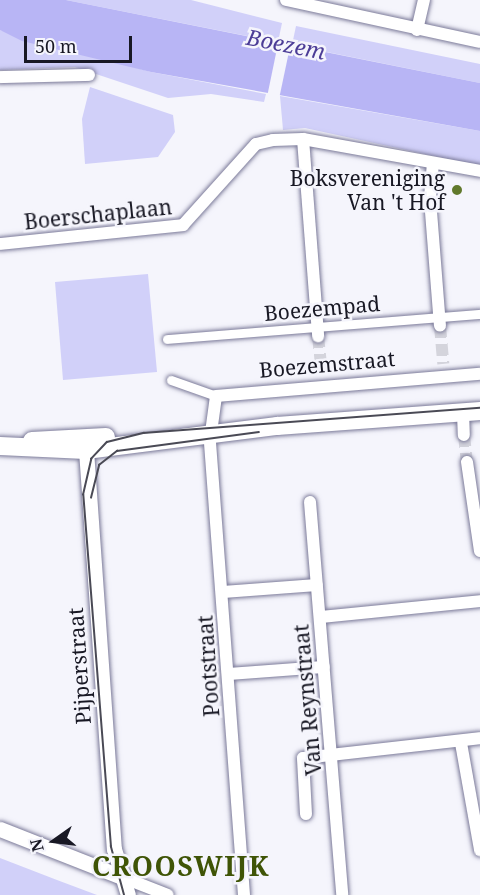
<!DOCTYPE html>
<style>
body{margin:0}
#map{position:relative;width:480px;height:895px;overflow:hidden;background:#f5f5fc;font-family:"Noto Serif",serif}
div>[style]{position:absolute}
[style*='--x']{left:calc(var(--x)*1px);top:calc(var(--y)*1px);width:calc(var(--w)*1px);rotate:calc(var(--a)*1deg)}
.green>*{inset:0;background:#d1d0f9}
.water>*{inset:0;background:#b8b5f5}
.pier>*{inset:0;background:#f5f5fc}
.minor-tunnel>*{height:12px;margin-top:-6px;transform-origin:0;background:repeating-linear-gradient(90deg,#d4d4dc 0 12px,transparent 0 18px)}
.roads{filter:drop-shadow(0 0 2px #7b7a99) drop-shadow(0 0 2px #7b7a99)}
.pedestrian>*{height:9px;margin:-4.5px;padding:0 4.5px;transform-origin:4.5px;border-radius:4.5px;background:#fff}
.minor>*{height:12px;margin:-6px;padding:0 6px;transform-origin:6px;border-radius:6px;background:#fff}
.tertiary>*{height:15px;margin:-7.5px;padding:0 7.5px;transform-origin:7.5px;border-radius:7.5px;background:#fff}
.secondary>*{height:18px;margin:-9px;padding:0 9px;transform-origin:9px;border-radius:9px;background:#fff}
.tram>*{height:1.5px;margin:-0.75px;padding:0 0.75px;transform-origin:0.75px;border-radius:0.75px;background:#4a4a55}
.dots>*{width:16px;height:16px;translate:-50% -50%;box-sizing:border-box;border:3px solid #f5f5fc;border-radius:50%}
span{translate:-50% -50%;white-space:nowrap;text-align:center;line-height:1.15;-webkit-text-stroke:5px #f5f5fc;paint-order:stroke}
.poi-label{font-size:21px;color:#181824}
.right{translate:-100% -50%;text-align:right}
.street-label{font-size:21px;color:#181824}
.water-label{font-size:22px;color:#4c3d97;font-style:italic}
.district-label{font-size:27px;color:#3f5406;font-weight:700;letter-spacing:1.5px}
.north{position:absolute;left:24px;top:811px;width:60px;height:60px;-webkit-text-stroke:4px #f5f5fc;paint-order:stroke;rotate:256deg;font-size:16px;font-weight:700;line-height:24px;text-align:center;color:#181824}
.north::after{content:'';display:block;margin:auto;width:21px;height:27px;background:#181824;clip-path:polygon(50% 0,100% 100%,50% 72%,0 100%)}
.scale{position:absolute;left:24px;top:36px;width:108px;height:27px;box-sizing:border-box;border:3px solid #181824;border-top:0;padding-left:8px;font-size:18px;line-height:21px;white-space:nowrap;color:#181824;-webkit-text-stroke:4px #f5f5fc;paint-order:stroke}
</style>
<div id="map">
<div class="green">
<i style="clip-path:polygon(66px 0,191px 0,282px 23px,278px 42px)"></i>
<i style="clip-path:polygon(296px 26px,480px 64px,480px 83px,292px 45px)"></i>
<i style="clip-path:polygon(0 30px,151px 72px,266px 94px,264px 102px,211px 94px,168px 98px,75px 67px,0 70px)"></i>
<i style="clip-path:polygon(90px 87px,173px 115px,175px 132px,158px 157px,85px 164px,82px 119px)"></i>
<i style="clip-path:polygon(280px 96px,480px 131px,480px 166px,305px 128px,283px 130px)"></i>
<i style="clip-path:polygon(148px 274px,157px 372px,63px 380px,55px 282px)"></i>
<i style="clip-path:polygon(0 858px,57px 880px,97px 895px,0 895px)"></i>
</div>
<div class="water">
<i style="clip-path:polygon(0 0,66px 0,480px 83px,480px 131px,151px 72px,22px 41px,0 30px)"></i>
</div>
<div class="pier">
<i style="clip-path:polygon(279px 39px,291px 42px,279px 99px,267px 97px)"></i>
</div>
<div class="minor-tunnel">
<i style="--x:440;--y:326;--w:38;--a:85"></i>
<i style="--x:318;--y:336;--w:38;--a:84"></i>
<i style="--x:464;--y:435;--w:27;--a:84"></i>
</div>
<div class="roads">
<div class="pedestrian">
<i style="--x:167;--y:339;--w:314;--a:-4.6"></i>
<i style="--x:171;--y:380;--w:48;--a:19.6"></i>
</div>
<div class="minor">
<i style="--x:286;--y:0;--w:198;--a:12.2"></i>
<i style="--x:417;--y:30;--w:31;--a:-77"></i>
<i style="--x:0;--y:77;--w:89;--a:-1.3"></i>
<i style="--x:303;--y:139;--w:198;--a:85.6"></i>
<i style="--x:433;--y:163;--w:36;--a:95"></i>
<i style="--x:430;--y:199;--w:127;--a:85.5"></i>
<i style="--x:0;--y:244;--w:184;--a:-5.9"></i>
<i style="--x:183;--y:225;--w:109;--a:-48"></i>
<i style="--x:256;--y:144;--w:17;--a:-13"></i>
<i style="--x:273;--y:140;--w:30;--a:-2"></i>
<i style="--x:303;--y:139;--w:180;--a:10.2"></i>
<i style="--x:463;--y:412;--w:23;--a:88"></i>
<i style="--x:467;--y:462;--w:90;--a:81.7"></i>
<i style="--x:310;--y:502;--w:394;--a:85.3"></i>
<i style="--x:223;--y:592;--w:94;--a:-4.3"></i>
<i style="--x:321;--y:617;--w:160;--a:-5.7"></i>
<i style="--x:228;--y:674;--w:96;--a:-4.2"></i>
<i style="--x:461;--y:743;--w:109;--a:79.9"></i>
<i style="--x:306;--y:814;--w:56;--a:-93.1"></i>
<i style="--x:303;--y:758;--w:178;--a:-6.4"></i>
<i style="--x:122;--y:877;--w:49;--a:21.4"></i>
<i style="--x:244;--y:895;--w:456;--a:-94.3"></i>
<i style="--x:210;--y:440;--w:44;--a:-82.2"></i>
<i style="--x:216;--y:396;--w:265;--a:-4.8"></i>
</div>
<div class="tertiary">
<i style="--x:86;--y:450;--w:400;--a:86"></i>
<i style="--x:114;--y:849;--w:48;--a:73.1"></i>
<i style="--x:0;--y:829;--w:131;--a:21.5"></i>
</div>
<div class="secondary">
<i style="--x:32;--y:441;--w:74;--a:-3.1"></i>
<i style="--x:0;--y:446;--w:86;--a:2.7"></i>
<i style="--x:86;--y:450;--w:193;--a:-7.2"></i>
<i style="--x:277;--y:426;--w:204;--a:-4.2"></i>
</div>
</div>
<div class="tram">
<i style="--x:91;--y:498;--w:34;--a:-76"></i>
<i style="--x:99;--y:465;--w:23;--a:-38"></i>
<i style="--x:117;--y:451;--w:143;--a:-7.6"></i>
<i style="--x:124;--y:895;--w:50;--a:-105.2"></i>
<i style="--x:111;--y:847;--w:353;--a:-94.5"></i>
<i style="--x:83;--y:495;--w:37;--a:-77"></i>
<i style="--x:91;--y:459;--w:23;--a:-47"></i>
<i style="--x:107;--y:442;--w:38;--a:-14"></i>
<i style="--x:144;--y:433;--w:337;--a:-4.3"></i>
</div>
<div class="dots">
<i style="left:457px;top:190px;background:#61792c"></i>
</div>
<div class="poi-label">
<span class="right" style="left:445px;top:190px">Boksvereniging<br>Van 't Hof</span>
</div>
<div class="street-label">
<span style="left:98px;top:214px;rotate:-6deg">Boerschaplaan</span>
<span style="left:322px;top:308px;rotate:-5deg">Boezempad</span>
<span style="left:327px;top:364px;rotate:-5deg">Boezemstraat</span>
<span style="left:79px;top:666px;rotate:-94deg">Pijperstraat</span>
<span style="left:208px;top:666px;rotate:-94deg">Pootstraat</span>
<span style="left:307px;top:700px;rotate:-95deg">Van Reynstraat</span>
</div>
<div class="water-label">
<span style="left:286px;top:44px;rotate:11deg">Boezem</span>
</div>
<div class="district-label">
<span style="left:181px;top:866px">CROOSWIJK</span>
</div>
<div class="north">N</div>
<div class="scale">50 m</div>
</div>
